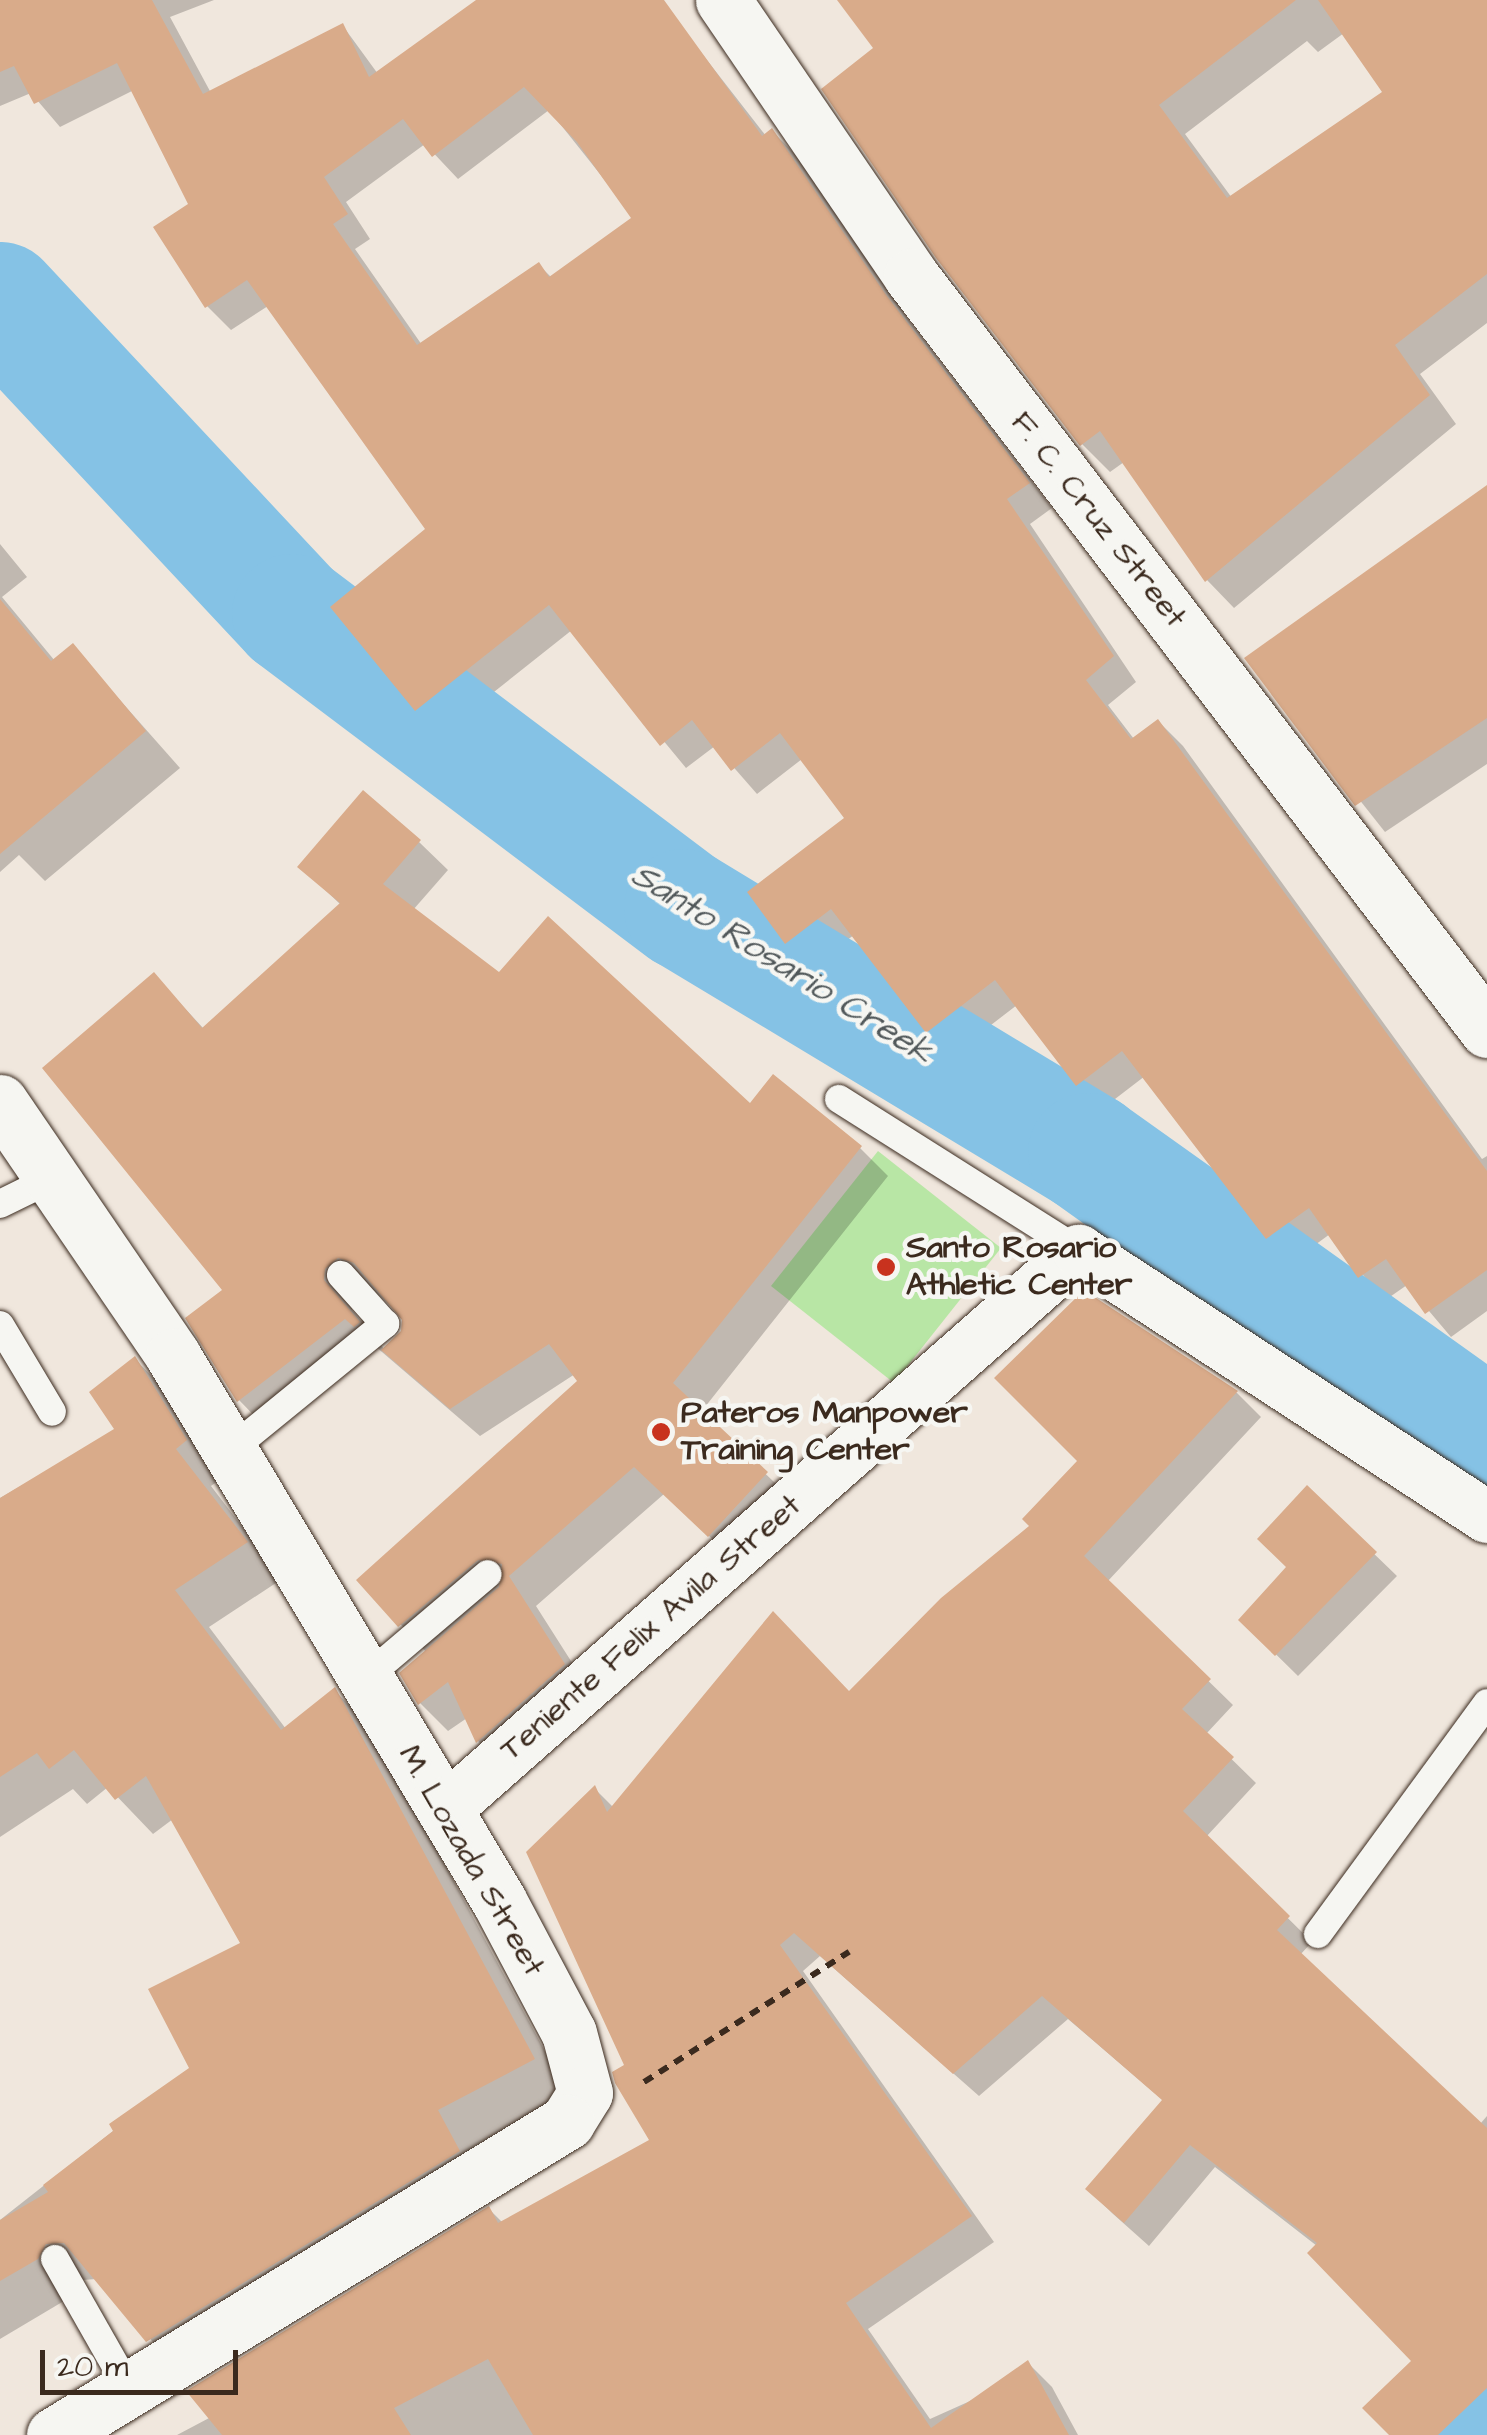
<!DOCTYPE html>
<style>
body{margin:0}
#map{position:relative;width:1487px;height:2435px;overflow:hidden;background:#f0e7dd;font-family:"Architects Daughter",sans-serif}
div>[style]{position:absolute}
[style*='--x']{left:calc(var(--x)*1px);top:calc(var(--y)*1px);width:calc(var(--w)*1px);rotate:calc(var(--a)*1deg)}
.green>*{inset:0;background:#b8e6a5}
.shadow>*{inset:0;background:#0003}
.river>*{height:120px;margin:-60px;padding:0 60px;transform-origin:60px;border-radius:60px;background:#85c2e5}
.building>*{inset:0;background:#d9ab8a}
.path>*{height:6px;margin-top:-3px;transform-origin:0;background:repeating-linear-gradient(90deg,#3b2a1e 0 10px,transparent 0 18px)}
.roads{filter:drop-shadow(0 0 2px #3b2a1e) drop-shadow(0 0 2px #3b2a1e)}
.lane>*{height:28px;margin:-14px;padding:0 14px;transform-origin:14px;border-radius:14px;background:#f6f6f2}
.street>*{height:52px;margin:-26px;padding:0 26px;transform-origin:26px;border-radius:26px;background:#f6f6f2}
.secondary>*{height:55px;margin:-27.5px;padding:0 27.5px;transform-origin:27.5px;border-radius:27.5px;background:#f6f6f2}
.dots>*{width:28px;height:28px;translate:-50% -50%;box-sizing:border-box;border:5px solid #f6f6f2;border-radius:50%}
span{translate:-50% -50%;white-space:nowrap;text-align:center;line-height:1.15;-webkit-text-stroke:9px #f6f6f2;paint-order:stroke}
.street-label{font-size:32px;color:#3b2a1e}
.poi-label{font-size:32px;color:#3b2a1e;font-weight:700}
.left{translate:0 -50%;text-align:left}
.water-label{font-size:35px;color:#51585a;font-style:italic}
.scale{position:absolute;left:40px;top:2350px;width:198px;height:45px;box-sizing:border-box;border:5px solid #3b2a1e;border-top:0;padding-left:12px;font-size:30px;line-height:35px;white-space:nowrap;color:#3b2a1e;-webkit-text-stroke:8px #f6f6f2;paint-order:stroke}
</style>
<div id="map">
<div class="green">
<i style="clip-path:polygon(878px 1151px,1001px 1248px,894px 1383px,771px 1286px)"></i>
</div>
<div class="shadow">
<i style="clip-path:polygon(evenodd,0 0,214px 0,170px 17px,211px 93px,343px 26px,378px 74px,479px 0,637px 0,689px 37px,766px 136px,772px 131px,796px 155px,910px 322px,1052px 508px,1030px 524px,1136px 682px,1108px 705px,1134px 739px,1159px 722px,1183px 746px,1482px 1159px,1487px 1156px,1487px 1311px,1451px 1337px,1407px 1285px,1384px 1301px,1330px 1234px,1293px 1261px,1145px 1076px,1102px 1109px,1017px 1005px,952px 1055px,854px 935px,811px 966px,787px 942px,848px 819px,802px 759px,757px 794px,715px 746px,686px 768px,572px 630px,441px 734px,334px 607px,429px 529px,268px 306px,231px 330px,207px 306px,191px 205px,134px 90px,60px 127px,31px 93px,0 106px,0 0,549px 110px,635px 218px,552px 278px,539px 265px,422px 345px,355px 249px,370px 239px,346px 202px,425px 144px,458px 179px,549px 110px)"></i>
<i style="clip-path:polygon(evenodd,840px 0,1487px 0,1487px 323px,1420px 374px,1456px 424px,1234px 608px,1207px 580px,1124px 462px,1110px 472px,1082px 444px,876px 49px,840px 0,1344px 33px,1385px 93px,1232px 198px,1185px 134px,1307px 41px,1318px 52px,1344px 33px)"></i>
<i style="clip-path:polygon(1487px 488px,1487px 764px,1385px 832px,1248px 659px)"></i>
<i style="clip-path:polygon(0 544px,27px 577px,2px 597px,55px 661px,72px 646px,180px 768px,45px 881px,19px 855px,0 872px)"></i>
<i style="clip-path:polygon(evenodd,419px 842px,448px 870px,413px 910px,499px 976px,750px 1107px,860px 1148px,888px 1176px,701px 1412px,795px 1502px,738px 1563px,664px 1494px,536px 1606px,592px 1694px,506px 1769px,478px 1741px,467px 1718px,448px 1731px,420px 1703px,426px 1652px,360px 1580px,581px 1381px,575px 1374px,480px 1436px,375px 1346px,267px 1429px,239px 1400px,226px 1291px,154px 975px,204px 1029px,341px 905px,301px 867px,419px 842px,368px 1285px,404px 1319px,403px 1332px,385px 1350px,352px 1310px,352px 1297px,368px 1285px)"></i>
<i style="clip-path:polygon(1084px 1293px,1237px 1393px,1261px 1417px,1107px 1582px,1233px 1705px,1206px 1734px,1256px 1783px,1206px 1837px,1312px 1942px,1300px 1955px,1480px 2124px,1487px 2116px,1487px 2435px,1393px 2435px,1414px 2361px,1317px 2246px,1215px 2167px,1149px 2246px,1112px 2213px,1088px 2189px,1164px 2101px,1068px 2019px,979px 2096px,820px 1956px,803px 1971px,994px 2242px,868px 2329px,930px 2419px,979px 2397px,1028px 2363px,1052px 2387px,1078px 2435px,177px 2435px,211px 2417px,489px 2209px,503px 2223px,653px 2141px,627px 2067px,595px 1789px,614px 1808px,849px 1694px,1032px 1527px,1081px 1461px)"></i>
<i style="clip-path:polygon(135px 1359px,171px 1396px,222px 1478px,211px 1486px,282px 1579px,209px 1627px,286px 1729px,335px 1691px,371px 1727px,569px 2096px,473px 2147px,494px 2188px,184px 2377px,97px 2279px,82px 2280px,74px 2295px,0 2339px,0 2220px,192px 2069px,244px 1944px,173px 1819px,153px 1834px,108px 1787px,87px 1804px,73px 1789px,0 1837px,0 1498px,118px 1430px)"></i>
<i style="clip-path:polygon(1307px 1489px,1397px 1576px,1298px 1676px,1241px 1620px,1290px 1568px)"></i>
</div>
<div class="river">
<i style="--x:0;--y:302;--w:427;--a:46.9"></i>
<i style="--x:292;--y:614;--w:491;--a:37"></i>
<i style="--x:684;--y:909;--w:472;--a:31.1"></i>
<i style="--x:1088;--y:1153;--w:490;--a:35.5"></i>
<i style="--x:1479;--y:2435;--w:10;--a:-37"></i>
</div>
<div class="building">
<i style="clip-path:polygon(evenodd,0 0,152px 0,203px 94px,343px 23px,369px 77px,476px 0,664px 0,762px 136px,772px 128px,886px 295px,1030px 483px,1007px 499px,1114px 656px,1086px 680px,1131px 739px,1158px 719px,1487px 1171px,1487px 1270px,1425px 1314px,1386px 1259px,1358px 1278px,1309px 1208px,1266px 1239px,1122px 1051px,1076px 1086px,995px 980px,926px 1033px,831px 909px,785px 944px,747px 892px,844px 818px,780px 733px,731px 771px,692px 720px,660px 746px,549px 605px,415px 711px,330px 607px,425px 529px,247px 280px,205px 308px,153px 227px,188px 204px,117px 63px,34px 104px,14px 66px,0 72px,0 0,524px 87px,577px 142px,631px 218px,549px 277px,539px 262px,417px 345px,333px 224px,348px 214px,324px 177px,403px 119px,432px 157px,524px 87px)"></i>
<i style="clip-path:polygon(837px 0,1296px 0,1159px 105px,1227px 198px,1382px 92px,1318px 0,1487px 0,1487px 274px,1395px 345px,1430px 395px,1205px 582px,1100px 431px,1080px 446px,936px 258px,821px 89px,873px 48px)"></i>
<i style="clip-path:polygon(1487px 485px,1487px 718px,1355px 806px,1244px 658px)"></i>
<i style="clip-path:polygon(0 599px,51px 661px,73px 643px,146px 731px,0 854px)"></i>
<i style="clip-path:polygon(363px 790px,421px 840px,383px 884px,499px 972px,548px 916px,750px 1103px,773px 1074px,862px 1146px,673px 1383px,768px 1472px,708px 1537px,634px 1467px,509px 1576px,565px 1664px,476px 1743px,448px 1682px,418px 1705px,399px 1673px,499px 1587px,502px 1564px,478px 1560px,398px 1627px,356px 1580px,577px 1381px,549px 1344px,450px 1409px,381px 1350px,401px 1331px,402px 1320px,354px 1263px,338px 1258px,325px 1269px,324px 1280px,360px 1322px,354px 1327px,345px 1319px,237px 1402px,185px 1318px,222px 1290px,42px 1068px,154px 972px,202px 1028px,340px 903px,297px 867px)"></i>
<i style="clip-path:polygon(1084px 1290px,1238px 1391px,1084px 1556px,1211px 1679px,1182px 1709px,1234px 1757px,1183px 1811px,1290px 1916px,1277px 1930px,1487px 2128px,1487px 2388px,1438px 2435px,1389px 2435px,1362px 2408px,1411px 2361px,1307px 2253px,1317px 2243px,1190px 2145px,1124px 2223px,1085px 2189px,1162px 2100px,1042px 1996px,953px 2074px,794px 1933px,780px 1945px,972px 2216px,846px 2303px,931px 2428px,1028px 2360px,1069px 2435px,533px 2435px,488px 2359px,394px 2408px,411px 2435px,222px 2435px,186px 2391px,489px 2206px,498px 2223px,649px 2140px,615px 2083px,612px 2072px,624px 2065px,526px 1852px,595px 1785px,607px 1812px,773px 1611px,849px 1691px,941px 1598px,1029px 1526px,1022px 1519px,1077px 1461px,994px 1378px)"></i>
<i style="clip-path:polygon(135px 1356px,187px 1440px,176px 1449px,248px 1542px,175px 1590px,281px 1730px,335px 1687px,535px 2059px,438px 2110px,460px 2151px,146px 2342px,64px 2243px,46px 2244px,38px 2259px,0 2281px,0 2220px,48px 2192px,43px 2185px,113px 2131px,109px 2124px,189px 2068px,148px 1989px,240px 1943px,146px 1776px,115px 1800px,74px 1750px,49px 1769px,37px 1753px,0 1777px,0 1498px,114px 1429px,89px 1392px)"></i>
<i style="clip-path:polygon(1307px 1485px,1377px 1552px,1275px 1656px,1238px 1620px,1286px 1567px,1257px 1539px)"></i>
</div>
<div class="path">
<i style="--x:644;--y:2082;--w:243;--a:-32.4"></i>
</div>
<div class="roads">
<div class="lane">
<i style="--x:839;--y:1099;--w:284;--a:32.3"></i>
<i style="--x:0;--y:1204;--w:57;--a:-26.1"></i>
<i style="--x:0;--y:1325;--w:101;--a:59.1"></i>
<i style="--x:228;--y:1452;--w:203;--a:-39.2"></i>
<i style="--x:385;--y:1324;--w:66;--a:-131.9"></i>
<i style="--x:364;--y:1679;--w:162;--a:-40.3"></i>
<i style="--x:1318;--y:1934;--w:286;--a:-53.8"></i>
<i style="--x:55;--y:2259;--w:154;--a:60.4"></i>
</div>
<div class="street">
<i style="--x:444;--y:1811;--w:847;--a:-41.41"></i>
<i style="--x:1079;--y:1251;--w:487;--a:33.1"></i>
</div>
<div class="secondary">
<i style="--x:723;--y:0;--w:334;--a:55.7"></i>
<i style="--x:911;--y:276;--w:949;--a:52.62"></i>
<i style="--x:0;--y:1102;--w:307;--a:55.7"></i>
<i style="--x:173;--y:1356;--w:635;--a:59.11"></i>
<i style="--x:499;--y:1901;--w:149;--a:62.1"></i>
<i style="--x:569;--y:2033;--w:62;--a:75.1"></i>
<i style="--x:585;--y:2093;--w:34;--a:122"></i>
<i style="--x:567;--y:2122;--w:601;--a:148.61"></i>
</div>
</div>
<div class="dots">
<i style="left:886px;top:1267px;background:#c8321e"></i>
<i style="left:661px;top:1432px;background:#c8321e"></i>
</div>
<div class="street-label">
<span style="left:1098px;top:520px;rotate:52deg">F. C. Cruz Street</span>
<span style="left:651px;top:1628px;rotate:-41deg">Teniente Felix Avila Street</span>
<span style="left:471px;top:1861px;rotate:60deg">M. Lozada Street</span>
</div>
<div class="poi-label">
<span class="left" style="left:906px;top:1267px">Santo Rosario<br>Athletic Center</span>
<span class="left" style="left:681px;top:1432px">Pateros Manpower<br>Training Center</span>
</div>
<div class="water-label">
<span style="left:782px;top:964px;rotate:32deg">Santo Rosario Creek</span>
</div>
<div class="scale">20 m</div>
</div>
